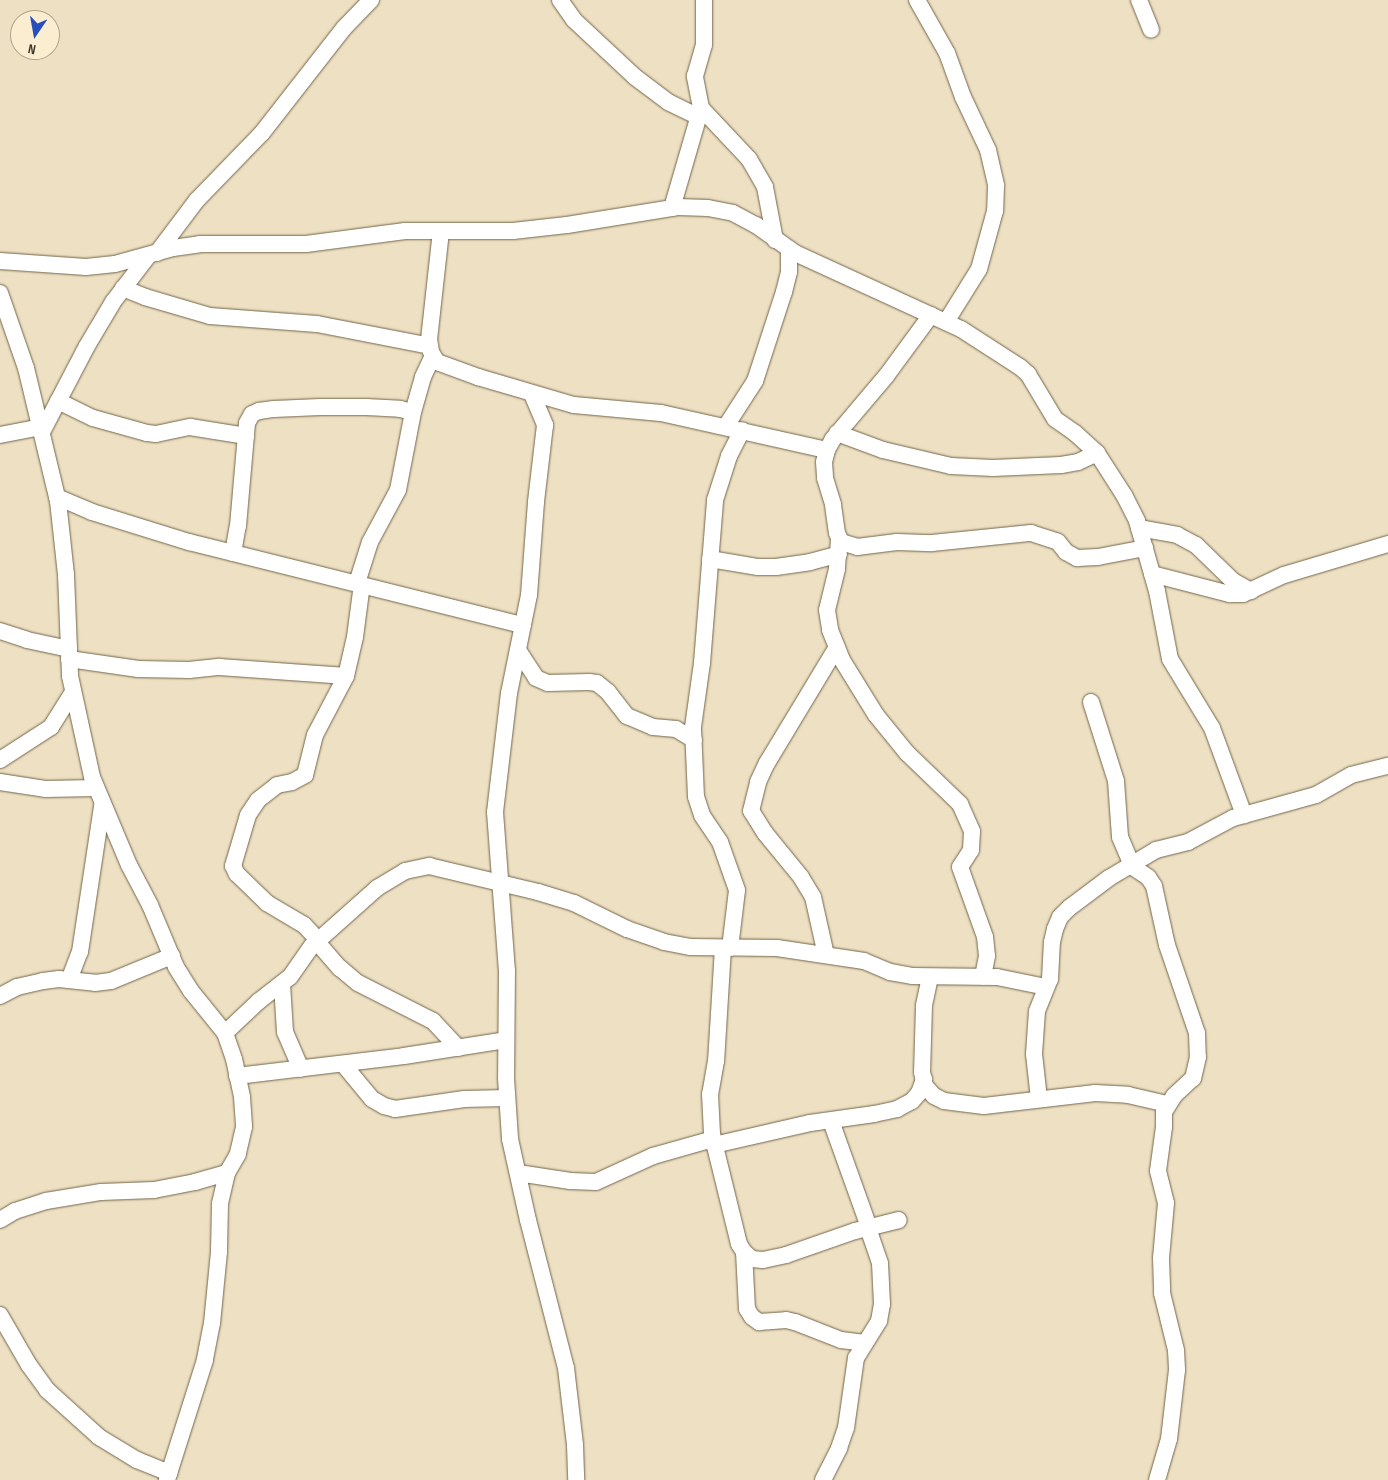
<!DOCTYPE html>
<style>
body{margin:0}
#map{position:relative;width:1388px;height:1480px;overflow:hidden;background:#eee0c2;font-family:"Sofia Sans Condensed",sans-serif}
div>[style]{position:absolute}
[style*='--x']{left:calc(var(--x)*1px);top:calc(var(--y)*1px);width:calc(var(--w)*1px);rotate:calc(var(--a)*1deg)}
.roads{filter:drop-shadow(0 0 1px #72654b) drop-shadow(0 0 1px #72654b)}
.minor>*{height:16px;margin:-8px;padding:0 8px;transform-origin:8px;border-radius:8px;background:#fff}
span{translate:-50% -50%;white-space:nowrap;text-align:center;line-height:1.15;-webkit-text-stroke:4px #fbedcf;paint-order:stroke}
.north{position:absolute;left:10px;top:10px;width:50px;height:50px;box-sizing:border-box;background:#fbedcf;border:1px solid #afa48d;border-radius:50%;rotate:192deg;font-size:14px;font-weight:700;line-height:20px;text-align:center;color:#3c372b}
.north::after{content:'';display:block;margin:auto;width:18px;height:22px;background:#284ebd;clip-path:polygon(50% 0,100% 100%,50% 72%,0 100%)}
</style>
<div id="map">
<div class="roads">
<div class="minor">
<i style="--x:560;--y:0;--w:24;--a:55"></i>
<i style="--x:574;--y:20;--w:83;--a:43.1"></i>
<i style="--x:635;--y:77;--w:41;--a:37.1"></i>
<i style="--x:668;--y:102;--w:34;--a:26"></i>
<i style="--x:917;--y:0;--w:61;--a:60.5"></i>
<i style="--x:947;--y:53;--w:47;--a:70"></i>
<i style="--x:963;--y:97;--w:59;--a:64.7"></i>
<i style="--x:988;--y:150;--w:37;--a:77"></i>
<i style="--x:996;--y:186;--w:25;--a:92"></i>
<i style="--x:995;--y:211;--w:60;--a:105.4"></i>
<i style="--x:979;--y:269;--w:62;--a:121.9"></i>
<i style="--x:1139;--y:0;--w:32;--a:68"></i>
<i style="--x:701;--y:108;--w:70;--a:46.7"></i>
<i style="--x:749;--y:159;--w:32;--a:60"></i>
<i style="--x:765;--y:187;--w:54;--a:79.3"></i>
<i style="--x:672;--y:208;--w:104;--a:-73.8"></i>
<i style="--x:701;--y:108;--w:33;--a:-101"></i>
<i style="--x:695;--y:76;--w:32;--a:-74"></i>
<i style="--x:704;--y:45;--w:45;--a:-90"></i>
<i style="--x:441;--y:231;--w:109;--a:96.3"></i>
<i style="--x:429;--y:339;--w:13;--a:81"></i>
<i style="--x:431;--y:352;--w:12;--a:59"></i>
<i style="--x:437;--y:362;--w:44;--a:20.1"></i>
<i style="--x:478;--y:377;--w:100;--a:16.3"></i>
<i style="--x:574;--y:405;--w:87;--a:5.3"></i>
<i style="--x:661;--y:413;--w:170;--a:12.6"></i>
<i style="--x:157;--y:253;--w:66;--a:-53"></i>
<i style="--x:197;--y:200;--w:93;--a:-45.9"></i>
<i style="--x:262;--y:133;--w:133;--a:-52"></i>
<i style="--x:344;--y:28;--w:39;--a:-46"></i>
<i style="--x:0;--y:261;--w:86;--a:4"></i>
<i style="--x:86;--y:267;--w:29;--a:-6"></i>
<i style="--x:115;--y:264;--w:60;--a:-15.4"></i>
<i style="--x:173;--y:248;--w:27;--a:-8"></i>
<i style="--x:200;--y:244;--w:106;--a:0"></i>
<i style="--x:306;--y:244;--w:100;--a:-7.5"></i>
<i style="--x:405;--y:231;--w:108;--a:0"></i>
<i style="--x:513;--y:231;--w:54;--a:-6.3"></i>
<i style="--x:567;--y:225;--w:112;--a:-9.2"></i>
<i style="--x:678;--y:207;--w:30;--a:2"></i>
<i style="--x:708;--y:208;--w:25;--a:11"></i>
<i style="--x:733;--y:213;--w:26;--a:28"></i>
<i style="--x:756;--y:225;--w:48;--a:35.7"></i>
<i style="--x:795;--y:253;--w:183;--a:24.6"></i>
<i style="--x:961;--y:329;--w:70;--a:32.8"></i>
<i style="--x:1020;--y:367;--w:11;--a:41"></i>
<i style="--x:1028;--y:374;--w:52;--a:59"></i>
<i style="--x:1055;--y:419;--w:24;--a:35"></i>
<i style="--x:1075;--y:433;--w:30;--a:42"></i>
<i style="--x:1097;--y:453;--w:50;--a:57.3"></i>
<i style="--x:1124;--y:495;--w:29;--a:63"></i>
<i style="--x:1137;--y:521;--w:73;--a:74.1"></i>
<i style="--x:1157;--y:591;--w:69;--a:79.2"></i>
<i style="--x:1170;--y:659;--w:81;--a:58.7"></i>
<i style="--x:1212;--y:728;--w:93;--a:69.8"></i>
<i style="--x:123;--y:288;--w:24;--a:22"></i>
<i style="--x:145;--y:297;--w:68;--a:16.3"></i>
<i style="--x:210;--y:316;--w:107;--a:4.3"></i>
<i style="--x:317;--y:324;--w:115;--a:11"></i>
<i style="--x:0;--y:293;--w:79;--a:70.9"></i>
<i style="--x:26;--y:368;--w:137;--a:76.5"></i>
<i style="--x:58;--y:501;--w:74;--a:83.8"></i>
<i style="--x:66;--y:575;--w:101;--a:87.7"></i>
<i style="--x:70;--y:676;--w:103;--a:77.7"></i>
<i style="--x:92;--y:777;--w:95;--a:67.2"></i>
<i style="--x:129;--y:865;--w:45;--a:62.3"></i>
<i style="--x:150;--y:905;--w:67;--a:67.2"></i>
<i style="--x:176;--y:967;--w:28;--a:58"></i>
<i style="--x:191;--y:991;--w:54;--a:51"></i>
<i style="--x:225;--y:1033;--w:28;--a:71"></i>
<i style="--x:234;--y:1059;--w:39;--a:78"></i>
<i style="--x:242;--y:1097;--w:30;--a:86"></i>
<i style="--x:244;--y:1127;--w:28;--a:103"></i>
<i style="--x:238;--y:1154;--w:22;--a:120"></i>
<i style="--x:227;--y:1173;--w:32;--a:103"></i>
<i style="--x:220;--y:1204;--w:48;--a:91.2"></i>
<i style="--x:219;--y:1252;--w:71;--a:95.6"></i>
<i style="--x:212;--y:1323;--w:38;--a:101"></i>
<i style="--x:205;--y:1360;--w:126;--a:107.6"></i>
<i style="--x:931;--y:315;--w:74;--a:126.3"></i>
<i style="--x:887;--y:375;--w:84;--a:130.2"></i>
<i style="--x:833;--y:439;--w:13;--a:119"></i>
<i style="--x:827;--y:450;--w:12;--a:104"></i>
<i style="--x:824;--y:462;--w:16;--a:86"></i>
<i style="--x:825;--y:478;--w:28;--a:73"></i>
<i style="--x:833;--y:505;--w:28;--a:82"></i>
<i style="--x:837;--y:533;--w:10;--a:66"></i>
<i style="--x:841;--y:542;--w:17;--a:17"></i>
<i style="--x:857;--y:547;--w:40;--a:-7.1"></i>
<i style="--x:897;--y:542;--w:35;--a:2"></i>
<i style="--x:932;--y:543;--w:100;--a:-5.8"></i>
<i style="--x:1031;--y:533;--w:28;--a:18"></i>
<i style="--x:1058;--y:542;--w:13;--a:51"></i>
<i style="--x:1066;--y:552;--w:13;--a:29"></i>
<i style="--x:1077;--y:558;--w:21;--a:-3"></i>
<i style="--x:1098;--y:557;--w:48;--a:-10.8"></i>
<i style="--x:532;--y:394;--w:34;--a:67"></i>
<i style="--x:545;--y:425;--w:78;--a:96.7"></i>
<i style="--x:536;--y:502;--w:93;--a:94.3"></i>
<i style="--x:529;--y:595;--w:100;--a:101.5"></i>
<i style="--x:509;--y:693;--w:120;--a:96.7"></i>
<i style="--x:495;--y:812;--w:158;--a:85.7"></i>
<i style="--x:507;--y:970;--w:108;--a:90.5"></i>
<i style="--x:506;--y:1078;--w:61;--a:86.2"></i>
<i style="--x:510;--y:1139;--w:83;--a:77.5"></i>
<i style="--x:528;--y:1220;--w:153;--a:75.6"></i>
<i style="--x:566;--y:1368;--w:78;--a:83.3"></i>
<i style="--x:575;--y:1445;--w:35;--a:88"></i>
<i style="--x:58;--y:401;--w:39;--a:26"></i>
<i style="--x:93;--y:418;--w:56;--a:15.5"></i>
<i style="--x:147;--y:433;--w:9;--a:6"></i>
<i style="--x:156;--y:434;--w:35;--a:-12"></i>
<i style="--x:190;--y:427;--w:57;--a:9.1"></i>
<i style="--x:726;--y:426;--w:54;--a:-57.2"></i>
<i style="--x:755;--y:381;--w:94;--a:-72"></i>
<i style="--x:784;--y:292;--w:21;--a:-76"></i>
<i style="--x:789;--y:272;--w:23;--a:-90"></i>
<i style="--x:42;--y:432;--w:97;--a:-62.4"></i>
<i style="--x:87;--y:346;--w:51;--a:-59.4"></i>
<i style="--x:113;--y:302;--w:58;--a:-52.7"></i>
<i style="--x:837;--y:433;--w:49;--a:20.3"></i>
<i style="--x:883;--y:450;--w:70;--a:13.2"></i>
<i style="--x:951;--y:466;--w:42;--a:2.7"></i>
<i style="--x:993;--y:468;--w:68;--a:-2.5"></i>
<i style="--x:1061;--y:465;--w:17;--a:-10"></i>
<i style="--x:1078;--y:462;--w:21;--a:-25"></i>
<i style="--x:0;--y:435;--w:42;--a:-11"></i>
<i style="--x:57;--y:497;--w:38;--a:23"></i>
<i style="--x:92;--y:512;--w:102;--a:17.2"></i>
<i style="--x:189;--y:542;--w:344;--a:14"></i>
<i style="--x:1139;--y:528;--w:39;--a:10"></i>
<i style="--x:1177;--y:535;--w:21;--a:28"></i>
<i style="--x:1196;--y:545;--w:52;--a:44.2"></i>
<i style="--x:1233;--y:581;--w:21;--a:29"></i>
<i style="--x:839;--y:539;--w:30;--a:94"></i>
<i style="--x:837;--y:569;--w:42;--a:103.7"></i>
<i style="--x:827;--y:610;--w:20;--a:81"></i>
<i style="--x:830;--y:630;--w:32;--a:68"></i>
<i style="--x:842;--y:660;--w:65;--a:58.3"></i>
<i style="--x:876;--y:715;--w:49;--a:50.8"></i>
<i style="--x:907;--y:753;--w:74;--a:43.9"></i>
<i style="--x:960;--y:804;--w:30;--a:66"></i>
<i style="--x:972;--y:831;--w:19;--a:93"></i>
<i style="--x:971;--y:850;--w:20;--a:123"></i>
<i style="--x:960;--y:867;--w:74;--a:70.3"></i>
<i style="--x:985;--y:937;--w:19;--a:84"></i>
<i style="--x:987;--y:956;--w:21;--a:101"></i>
<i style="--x:233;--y:553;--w:27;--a:-80"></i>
<i style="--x:238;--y:526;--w:103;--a:-85"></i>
<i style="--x:247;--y:423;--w:10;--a:-61"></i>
<i style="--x:252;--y:414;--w:8;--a:-23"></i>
<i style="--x:259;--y:411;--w:15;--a:-8"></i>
<i style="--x:274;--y:409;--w:46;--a:-2.5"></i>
<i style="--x:320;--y:407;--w:46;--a:0"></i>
<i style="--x:366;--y:407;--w:34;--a:3"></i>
<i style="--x:400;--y:409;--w:13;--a:13"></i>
<i style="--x:710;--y:559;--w:49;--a:9.5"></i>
<i style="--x:758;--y:567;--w:18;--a:0"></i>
<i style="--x:776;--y:567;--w:34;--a:-8"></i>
<i style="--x:810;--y:562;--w:30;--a:-15"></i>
<i style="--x:1152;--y:574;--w:81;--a:14.4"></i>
<i style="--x:1230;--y:594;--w:13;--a:0"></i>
<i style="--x:1243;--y:594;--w:45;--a:-24.9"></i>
<i style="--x:1284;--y:575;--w:109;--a:-16.6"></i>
<i style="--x:357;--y:583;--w:43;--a:-72.4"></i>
<i style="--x:370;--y:542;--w:59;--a:-61.7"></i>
<i style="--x:398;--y:490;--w:79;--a:-79.1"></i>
<i style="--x:413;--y:412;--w:36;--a:-74"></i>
<i style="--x:423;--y:377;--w:23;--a:-65"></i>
<i style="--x:0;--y:631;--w:28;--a:18"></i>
<i style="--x:27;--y:640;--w:43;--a:12.1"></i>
<i style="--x:518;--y:650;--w:33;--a:57"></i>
<i style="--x:536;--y:678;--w:13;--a:23"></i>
<i style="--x:548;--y:683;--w:41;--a:-1.4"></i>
<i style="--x:589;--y:682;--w:8;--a:7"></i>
<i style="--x:597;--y:683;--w:14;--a:39"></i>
<i style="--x:608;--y:692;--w:31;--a:52"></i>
<i style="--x:627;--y:716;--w:28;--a:23"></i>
<i style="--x:653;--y:727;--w:23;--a:5"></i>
<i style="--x:676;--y:729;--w:21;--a:31"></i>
<i style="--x:69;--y:659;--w:70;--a:8.2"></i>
<i style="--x:138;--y:669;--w:51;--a:1.1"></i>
<i style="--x:189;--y:670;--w:31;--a:-6"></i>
<i style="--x:220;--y:667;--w:126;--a:4.1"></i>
<i style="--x:1091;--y:702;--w:83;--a:72.4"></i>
<i style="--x:1116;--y:781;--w:56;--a:85.9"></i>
<i style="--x:1120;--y:837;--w:33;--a:67"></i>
<i style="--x:1133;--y:867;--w:18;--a:34"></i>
<i style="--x:1148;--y:877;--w:11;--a:56"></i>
<i style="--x:1154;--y:886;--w:60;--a:77.6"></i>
<i style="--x:1167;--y:945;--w:93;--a:71.2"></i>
<i style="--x:1197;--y:1033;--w:24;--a:88"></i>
<i style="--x:1198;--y:1057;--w:22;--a:103"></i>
<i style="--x:1193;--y:1078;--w:26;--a:137"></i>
<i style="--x:1174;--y:1096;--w:19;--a:122"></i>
<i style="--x:1164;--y:1112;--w:15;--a:90"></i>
<i style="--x:1164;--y:1127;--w:44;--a:97.8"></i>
<i style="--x:1158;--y:1171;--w:33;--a:76"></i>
<i style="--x:1166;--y:1203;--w:55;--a:95.2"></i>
<i style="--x:1161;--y:1258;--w:35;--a:88"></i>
<i style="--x:1162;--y:1293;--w:59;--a:76.2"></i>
<i style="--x:1176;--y:1350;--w:20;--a:87"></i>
<i style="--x:1177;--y:1370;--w:69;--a:96.6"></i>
<i style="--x:1169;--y:1439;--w:43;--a:106.3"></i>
<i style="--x:0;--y:760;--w:61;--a:-32.9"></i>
<i style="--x:51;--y:727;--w:41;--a:-57.8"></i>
<i style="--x:0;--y:782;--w:47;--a:8.7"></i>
<i style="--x:46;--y:789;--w:50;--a:-1.1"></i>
<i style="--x:319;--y:941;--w:22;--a:-133"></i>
<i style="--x:304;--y:925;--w:43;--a:-149.3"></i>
<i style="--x:267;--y:903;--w:42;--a:-136"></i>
<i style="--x:237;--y:874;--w:9;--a:-117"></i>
<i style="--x:233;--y:866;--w:53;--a:-73.6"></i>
<i style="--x:248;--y:815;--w:18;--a:-56"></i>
<i style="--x:258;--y:800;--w:24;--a:-38"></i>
<i style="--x:277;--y:785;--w:15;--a:-11"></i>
<i style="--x:292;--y:782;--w:15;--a:-28"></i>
<i style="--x:305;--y:775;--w:41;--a:-76"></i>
<i style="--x:315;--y:735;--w:67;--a:-62.3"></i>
<i style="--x:346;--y:676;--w:40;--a:-77"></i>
<i style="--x:355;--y:637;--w:53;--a:-82.5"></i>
<i style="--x:317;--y:942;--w:35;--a:49"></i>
<i style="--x:340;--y:968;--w:23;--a:40"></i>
<i style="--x:358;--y:983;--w:84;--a:26.9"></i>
<i style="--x:433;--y:1021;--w:37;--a:47"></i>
<i style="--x:723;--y:948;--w:113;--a:93.5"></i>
<i style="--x:716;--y:1061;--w:34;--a:100"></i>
<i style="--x:710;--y:1094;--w:40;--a:87.1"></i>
<i style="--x:712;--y:1134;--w:113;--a:76.2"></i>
<i style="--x:739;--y:1244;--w:9;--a:58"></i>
<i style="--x:744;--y:1252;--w:11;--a:41"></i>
<i style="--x:752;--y:1259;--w:11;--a:5"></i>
<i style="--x:763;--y:1260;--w:24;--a:-12"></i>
<i style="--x:786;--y:1255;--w:73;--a:-19.2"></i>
<i style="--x:855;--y:1231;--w:45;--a:-14"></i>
<i style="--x:730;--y:948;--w:58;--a:-83.1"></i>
<i style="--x:737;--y:890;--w:51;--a:-109.5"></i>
<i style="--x:720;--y:842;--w:32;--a:-124"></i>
<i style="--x:702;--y:815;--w:19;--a:-108"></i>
<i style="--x:696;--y:797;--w:70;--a:-92.5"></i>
<i style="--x:693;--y:727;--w:65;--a:-82"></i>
<i style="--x:702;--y:663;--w:164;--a:-85.4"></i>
<i style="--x:715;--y:500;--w:46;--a:-72.3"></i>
<i style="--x:729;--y:456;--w:29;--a:-63"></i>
<i style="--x:826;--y:955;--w:59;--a:-102.6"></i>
<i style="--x:813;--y:897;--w:23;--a:-121"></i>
<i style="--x:801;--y:877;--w:57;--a:-129.3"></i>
<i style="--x:765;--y:833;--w:26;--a:-122"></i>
<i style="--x:751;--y:811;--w:30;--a:-76"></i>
<i style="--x:758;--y:782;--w:21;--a:-65"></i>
<i style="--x:767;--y:763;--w:135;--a:-58.9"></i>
<i style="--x:930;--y:977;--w:30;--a:102"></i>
<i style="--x:924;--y:1006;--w:66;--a:91.7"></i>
<i style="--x:922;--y:1072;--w:14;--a:78"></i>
<i style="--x:925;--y:1086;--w:13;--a:48"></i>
<i style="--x:934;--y:1096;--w:11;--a:27"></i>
<i style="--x:944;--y:1101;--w:40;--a:7.1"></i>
<i style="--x:984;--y:1106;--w:112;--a:-6.7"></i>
<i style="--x:1095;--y:1093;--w:33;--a:3"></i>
<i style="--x:1128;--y:1095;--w:40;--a:13"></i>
<i style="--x:69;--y:980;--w:30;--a:-69"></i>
<i style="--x:80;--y:952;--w:148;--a:-81.4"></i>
<i style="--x:282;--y:984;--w:48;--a:86.4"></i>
<i style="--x:285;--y:1032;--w:40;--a:66.6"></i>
<i style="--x:0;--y:996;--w:19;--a:-28"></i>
<i style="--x:17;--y:987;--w:27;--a:-13"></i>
<i style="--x:43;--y:981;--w:16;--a:-7"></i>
<i style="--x:59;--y:979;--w:36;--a:6"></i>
<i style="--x:95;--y:983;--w:16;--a:-7"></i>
<i style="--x:111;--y:981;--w:66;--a:-22.3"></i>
<i style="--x:225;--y:1033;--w:47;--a:-43.3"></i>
<i style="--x:259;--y:1001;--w:39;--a:-38"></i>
<i style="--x:290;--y:977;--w:38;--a:-55"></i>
<i style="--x:312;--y:946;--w:87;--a:-41.7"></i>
<i style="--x:377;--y:888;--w:33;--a:-31"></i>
<i style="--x:405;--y:871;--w:25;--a:-12"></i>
<i style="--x:429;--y:866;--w:112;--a:13.4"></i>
<i style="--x:538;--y:892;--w:38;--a:17"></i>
<i style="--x:574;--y:903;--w:59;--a:26.1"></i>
<i style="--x:627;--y:929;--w:39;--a:19"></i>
<i style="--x:664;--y:942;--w:26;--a:11"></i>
<i style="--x:690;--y:947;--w:87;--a:0.7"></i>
<i style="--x:777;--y:948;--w:88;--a:8.5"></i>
<i style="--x:864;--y:961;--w:28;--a:23"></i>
<i style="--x:890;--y:972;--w:22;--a:10"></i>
<i style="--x:912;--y:976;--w:85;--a:0.7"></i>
<i style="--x:997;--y:977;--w:50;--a:11.5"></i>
<i style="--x:343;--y:1064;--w:45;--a:50.4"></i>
<i style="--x:372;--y:1099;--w:14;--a:30"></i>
<i style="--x:384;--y:1106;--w:11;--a:15"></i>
<i style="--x:395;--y:1109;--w:70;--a:-8.2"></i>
<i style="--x:464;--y:1099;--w:43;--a:-1.3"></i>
<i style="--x:237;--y:1076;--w:168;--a:-6.8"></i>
<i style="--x:404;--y:1056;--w:103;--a:-8.9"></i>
<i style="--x:1039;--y:1099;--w:45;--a:-96.3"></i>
<i style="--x:1034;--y:1054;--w:43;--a:-86"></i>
<i style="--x:1037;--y:1011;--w:35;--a:-68"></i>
<i style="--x:1050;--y:979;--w:37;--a:-87"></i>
<i style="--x:1052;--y:942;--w:13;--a:-77"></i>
<i style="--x:1055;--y:929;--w:13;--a:-67"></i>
<i style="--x:1060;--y:917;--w:13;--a:-45"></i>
<i style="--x:1069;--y:908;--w:50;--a:-36.9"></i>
<i style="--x:1109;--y:878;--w:55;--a:-30.8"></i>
<i style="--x:1156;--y:850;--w:33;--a:-14"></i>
<i style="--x:1188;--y:842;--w:51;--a:-28.1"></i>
<i style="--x:1233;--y:818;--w:86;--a:-15.5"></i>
<i style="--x:1316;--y:795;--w:40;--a:-29.7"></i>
<i style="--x:1351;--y:775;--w:38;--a:-14"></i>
<i style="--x:831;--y:1121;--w:113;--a:70.3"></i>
<i style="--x:714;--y:1145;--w:98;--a:-12.9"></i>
<i style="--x:810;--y:1123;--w:65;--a:-8"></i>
<i style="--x:874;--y:1114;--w:24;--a:-12"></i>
<i style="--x:897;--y:1109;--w:17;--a:-28"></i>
<i style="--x:912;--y:1101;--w:11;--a:-49"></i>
<i style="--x:919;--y:1093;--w:15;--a:-70"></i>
<i style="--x:518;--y:1173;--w:53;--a:8.7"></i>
<i style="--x:570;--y:1181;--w:26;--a:2"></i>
<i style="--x:596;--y:1182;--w:63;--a:-24.5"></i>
<i style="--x:653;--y:1156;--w:62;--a:-15.8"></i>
<i style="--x:0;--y:1220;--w:17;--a:-31"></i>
<i style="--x:15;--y:1211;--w:33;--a:-18"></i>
<i style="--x:46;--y:1201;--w:56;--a:-9.3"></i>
<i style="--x:101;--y:1192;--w:53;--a:-2.2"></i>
<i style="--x:154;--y:1190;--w:42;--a:-11"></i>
<i style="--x:195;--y:1182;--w:33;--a:-16"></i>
<i style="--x:744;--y:1252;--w:57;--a:87"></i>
<i style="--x:747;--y:1309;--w:9;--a:58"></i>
<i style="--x:752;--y:1317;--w:9;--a:36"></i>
<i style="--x:759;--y:1322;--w:27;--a:-4"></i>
<i style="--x:786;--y:1320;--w:9;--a:13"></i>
<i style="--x:795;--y:1322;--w:49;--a:21.4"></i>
<i style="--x:841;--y:1340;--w:24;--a:7"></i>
<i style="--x:0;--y:1315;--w:58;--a:59.9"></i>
<i style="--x:29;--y:1365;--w:31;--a:54"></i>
<i style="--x:47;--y:1390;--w:70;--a:42.1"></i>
<i style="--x:99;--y:1437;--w:44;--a:31.2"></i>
<i style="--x:137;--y:1460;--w:35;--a:22"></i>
<i style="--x:823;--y:1480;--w:36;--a:-63"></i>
<i style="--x:839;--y:1448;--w:21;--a:-71"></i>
<i style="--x:846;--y:1428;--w:71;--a:-81.9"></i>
<i style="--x:856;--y:1358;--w:44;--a:-58.1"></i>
<i style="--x:879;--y:1321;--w:17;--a:-80"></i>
<i style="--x:882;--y:1304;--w:41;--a:-92.8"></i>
<i style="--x:880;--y:1263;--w:37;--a:-109"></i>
</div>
</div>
<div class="north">N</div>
</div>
